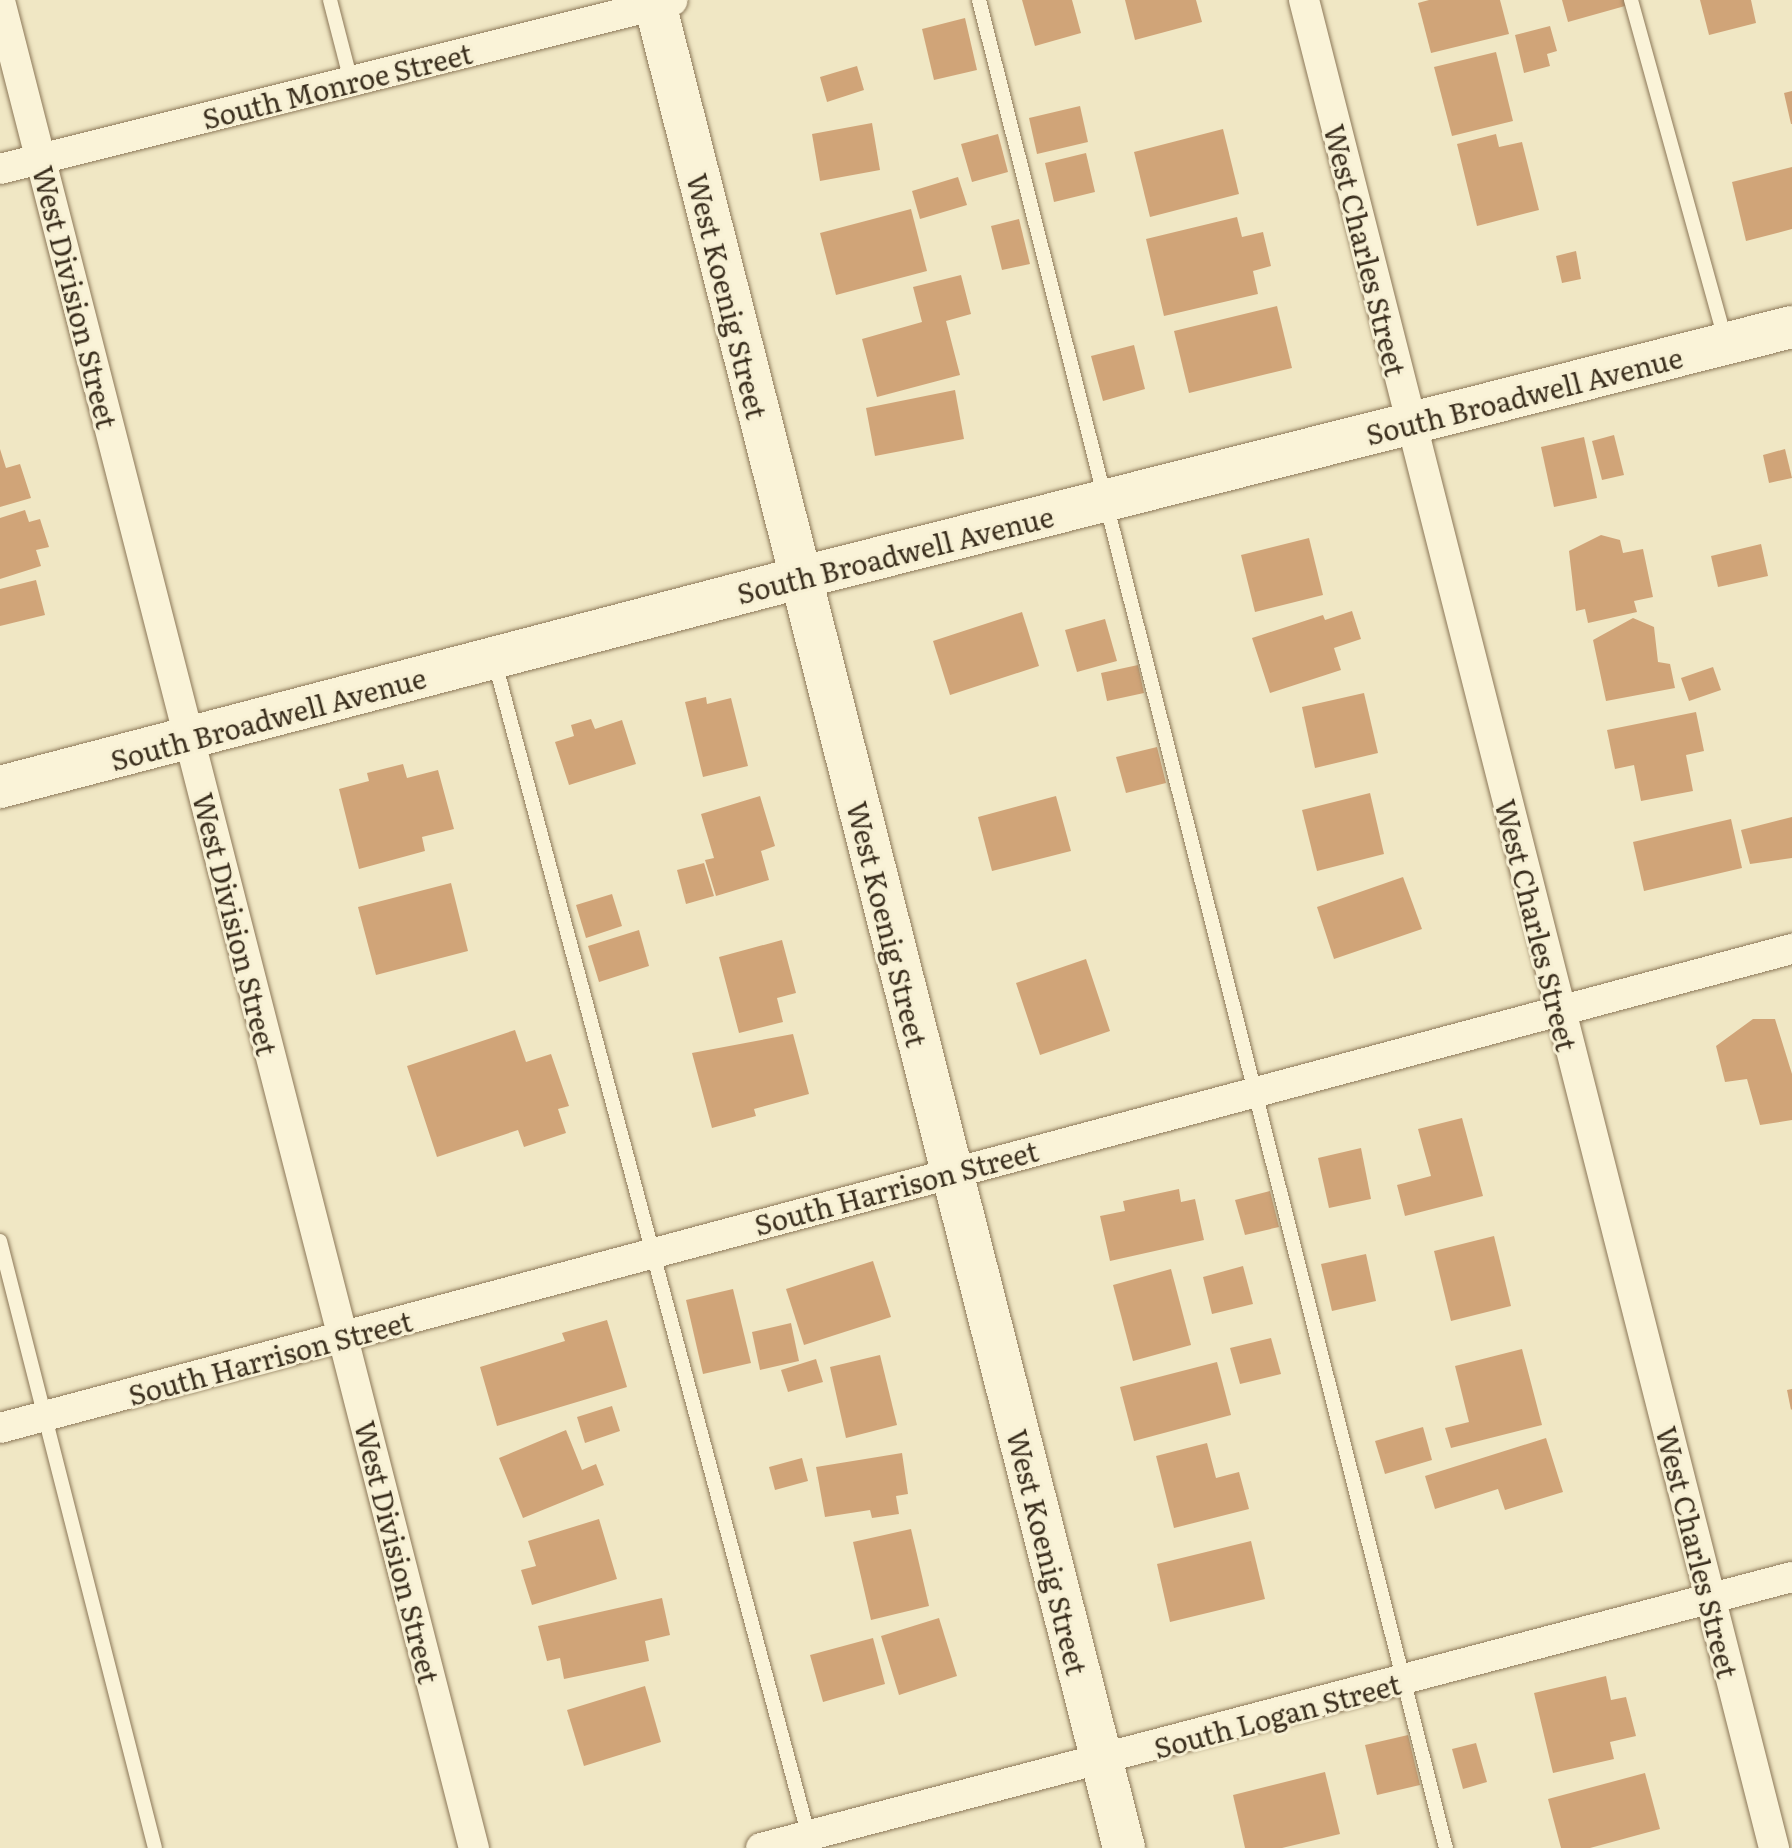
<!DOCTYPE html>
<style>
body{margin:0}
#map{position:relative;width:1792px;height:1848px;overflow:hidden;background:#f0e7c4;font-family:Literata,serif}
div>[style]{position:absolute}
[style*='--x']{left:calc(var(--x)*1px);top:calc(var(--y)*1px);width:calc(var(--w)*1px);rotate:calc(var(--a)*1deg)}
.building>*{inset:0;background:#d0a478}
.roads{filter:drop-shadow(0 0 2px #8c7859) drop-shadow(0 0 2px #8c7859)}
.lane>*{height:14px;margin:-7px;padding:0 7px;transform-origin:7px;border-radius:7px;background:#faf3d8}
.street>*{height:30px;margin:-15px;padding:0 15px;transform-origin:15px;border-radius:15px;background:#faf3d8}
.secondary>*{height:42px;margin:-21px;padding:0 21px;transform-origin:21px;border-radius:21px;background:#faf3d8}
span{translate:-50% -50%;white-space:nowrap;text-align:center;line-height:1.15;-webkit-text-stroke:6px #f7f0d4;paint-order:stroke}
.street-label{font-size:28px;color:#3b2f1e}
</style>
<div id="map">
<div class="building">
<i style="clip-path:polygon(1022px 0,1072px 0,1081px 33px,1035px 46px)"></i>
<i style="clip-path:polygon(1125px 0,1196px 0,1202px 22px,1135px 40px)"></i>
<i style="clip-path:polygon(1429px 0,1500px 0,1509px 34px,1431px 53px,1418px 3px)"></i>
<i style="clip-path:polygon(1562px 0,1624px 0,1625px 6px,1568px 22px)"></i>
<i style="clip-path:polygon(1700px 0,1751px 0,1756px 23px,1709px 35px)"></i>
<i style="clip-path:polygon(965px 18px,977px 70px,934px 80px,922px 29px)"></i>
<i style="clip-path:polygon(1550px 26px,1557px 51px,1547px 54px,1550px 66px,1524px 73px,1515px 35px)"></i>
<i style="clip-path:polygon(1496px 52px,1513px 121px,1452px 136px,1434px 67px)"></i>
<i style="clip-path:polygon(857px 66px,864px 90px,827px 102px,820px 77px)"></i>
<i style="clip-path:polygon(1792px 91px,1792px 124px,1791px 124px,1784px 93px)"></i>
<i style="clip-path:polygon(1080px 106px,1088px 142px,1037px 154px,1029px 118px)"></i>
<i style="clip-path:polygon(872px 123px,880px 170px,820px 181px,812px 134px)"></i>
<i style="clip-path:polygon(1223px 129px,1239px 194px,1150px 217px,1134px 152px)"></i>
<i style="clip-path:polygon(998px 134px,1008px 172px,972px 182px,961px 144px)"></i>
<i style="clip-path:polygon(1496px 134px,1499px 147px,1522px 142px,1539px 210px,1477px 226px,1457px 144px)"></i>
<i style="clip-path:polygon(1086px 153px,1095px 192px,1054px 202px,1045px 163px)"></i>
<i style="clip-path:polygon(1792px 167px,1792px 229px,1746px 241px,1732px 182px)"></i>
<i style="clip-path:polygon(958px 177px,967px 205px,920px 219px,912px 191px)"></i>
<i style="clip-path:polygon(911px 209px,927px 271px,836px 295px,820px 233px)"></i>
<i style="clip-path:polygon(1237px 217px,1242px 237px,1263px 232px,1271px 266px,1253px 271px,1258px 294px,1164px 316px,1146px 239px)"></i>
<i style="clip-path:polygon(1019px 219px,1030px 264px,1002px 270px,991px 226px)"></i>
<i style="clip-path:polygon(1576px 251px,1581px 279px,1562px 283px,1556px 256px)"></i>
<i style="clip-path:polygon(961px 275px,971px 314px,946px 321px,960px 375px,877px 397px,862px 339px,922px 322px,913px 287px)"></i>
<i style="clip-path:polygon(1277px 306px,1292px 368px,1189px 393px,1174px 331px)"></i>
<i style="clip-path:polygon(1134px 345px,1145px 389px,1103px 401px,1091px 356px)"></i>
<i style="clip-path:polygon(955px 390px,964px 439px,875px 456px,866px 408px)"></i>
<i style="clip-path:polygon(1614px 435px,1624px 475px,1602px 480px,1592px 441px)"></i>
<i style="clip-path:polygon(1584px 437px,1597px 498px,1554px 507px,1541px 447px)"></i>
<i style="clip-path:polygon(0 449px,6px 468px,20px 464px,31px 498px,0 507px)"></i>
<i style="clip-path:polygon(1785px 449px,1792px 478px,1769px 483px,1763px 455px)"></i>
<i style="clip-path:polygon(25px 510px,29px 522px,40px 519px,49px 547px,36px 550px,41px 566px,0 579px,0 518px)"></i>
<i style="clip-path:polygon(1601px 535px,1620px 540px,1623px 553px,1643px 549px,1653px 597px,1634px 601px,1637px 612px,1588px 623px,1585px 609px,1576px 611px,1569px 551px)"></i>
<i style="clip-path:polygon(1309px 538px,1323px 595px,1255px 612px,1241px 555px)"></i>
<i style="clip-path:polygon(1761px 544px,1768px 576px,1718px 587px,1711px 556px)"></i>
<i style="clip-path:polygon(36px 580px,45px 615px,0 626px,0 589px)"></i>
<i style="clip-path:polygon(1352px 611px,1361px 639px,1334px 648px,1341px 670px,1270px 693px,1252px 638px,1323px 615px,1325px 620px)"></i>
<i style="clip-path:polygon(1022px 612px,1039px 666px,950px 695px,933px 641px)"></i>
<i style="clip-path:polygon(1633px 618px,1654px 627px,1658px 662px,1670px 664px,1675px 688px,1606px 701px,1593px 640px)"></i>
<i style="clip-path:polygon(1105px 619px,1117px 661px,1077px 672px,1065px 630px)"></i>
<i style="clip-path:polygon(1138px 665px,1144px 693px,1107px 701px,1101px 673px)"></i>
<i style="clip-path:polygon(1713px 667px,1721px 690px,1689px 701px,1681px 678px)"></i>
<i style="clip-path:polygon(1364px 693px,1378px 753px,1315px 768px,1302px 707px)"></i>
<i style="clip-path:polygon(706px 697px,707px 704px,731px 698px,748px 766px,703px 777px,685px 702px)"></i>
<i style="clip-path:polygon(1696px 712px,1704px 751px,1686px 755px,1693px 791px,1641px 801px,1634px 765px,1615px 769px,1607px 730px)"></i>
<i style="clip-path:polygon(591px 719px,595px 729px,622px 720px,636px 764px,569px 785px,555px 742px,574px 736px,571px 725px)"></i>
<i style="clip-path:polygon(1157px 747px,1166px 783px,1126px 793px,1116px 757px)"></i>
<i style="clip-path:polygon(403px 764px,407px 778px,438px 770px,454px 829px,422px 837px,425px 851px,359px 869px,339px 789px,369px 781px,367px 773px)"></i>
<i style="clip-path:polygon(1370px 793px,1384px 854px,1317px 871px,1302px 810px)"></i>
<i style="clip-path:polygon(760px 796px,775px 846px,761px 851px,769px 880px,716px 896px,705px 860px,714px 858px,701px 814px)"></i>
<i style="clip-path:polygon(1056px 796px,1071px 851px,992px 871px,978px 817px)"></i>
<i style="clip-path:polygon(1792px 817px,1792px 858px,1750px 864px,1741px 830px)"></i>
<i style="clip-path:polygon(1731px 819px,1742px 868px,1644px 891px,1633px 842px)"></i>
<i style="clip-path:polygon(704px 863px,714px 896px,686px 904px,677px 870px)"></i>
<i style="clip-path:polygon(1403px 877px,1422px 929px,1334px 959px,1317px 907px)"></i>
<i style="clip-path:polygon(451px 883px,468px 951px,376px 975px,358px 907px)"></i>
<i style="clip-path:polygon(612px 894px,622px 926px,586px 938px,576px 905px)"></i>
<i style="clip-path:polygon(639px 930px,649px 966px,599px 982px,588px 946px)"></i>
<i style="clip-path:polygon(782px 940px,796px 993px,777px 998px,783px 1022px,739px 1033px,719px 957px)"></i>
<i style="clip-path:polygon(1086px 959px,1110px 1031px,1040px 1055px,1016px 983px)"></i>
<i style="clip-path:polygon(1753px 1019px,1775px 1019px,1792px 1074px,1792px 1120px,1760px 1125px,1747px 1079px,1725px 1082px,1716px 1046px)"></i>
<i style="clip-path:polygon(515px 1030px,526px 1062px,551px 1054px,569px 1106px,558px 1109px,566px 1133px,524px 1147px,518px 1130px,437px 1157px,407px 1066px)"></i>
<i style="clip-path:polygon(793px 1034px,809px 1094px,754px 1109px,756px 1116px,712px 1128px,692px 1053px)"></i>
<i style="clip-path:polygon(1462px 1118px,1483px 1196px,1405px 1216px,1397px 1185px,1431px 1176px,1418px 1129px)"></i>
<i style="clip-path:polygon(1361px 1148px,1371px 1199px,1329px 1208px,1318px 1158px)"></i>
<i style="clip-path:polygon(1179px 1189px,1181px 1202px,1195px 1199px,1204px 1240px,1110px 1261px,1100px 1216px,1125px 1211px,1123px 1201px)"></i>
<i style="clip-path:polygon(1270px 1191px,1279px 1227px,1245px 1235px,1235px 1200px)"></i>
<i style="clip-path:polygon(1494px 1236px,1511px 1306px,1451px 1321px,1434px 1251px)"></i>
<i style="clip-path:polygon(1366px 1254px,1376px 1301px,1332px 1311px,1321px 1264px)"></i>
<i style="clip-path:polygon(873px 1261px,891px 1317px,804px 1345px,786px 1289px)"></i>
<i style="clip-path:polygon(1243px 1266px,1253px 1304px,1212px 1314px,1203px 1277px)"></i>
<i style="clip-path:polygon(1171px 1269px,1191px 1345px,1133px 1361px,1113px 1285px)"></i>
<i style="clip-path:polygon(733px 1289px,751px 1363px,703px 1374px,686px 1300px)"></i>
<i style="clip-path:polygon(607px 1320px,627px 1387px,497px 1426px,480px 1367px,565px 1341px,562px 1333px)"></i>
<i style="clip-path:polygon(791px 1323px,799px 1361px,760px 1370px,752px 1332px)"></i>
<i style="clip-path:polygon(1271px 1338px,1281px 1374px,1240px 1384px,1230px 1348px)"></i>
<i style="clip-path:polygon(1522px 1349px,1542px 1425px,1451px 1448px,1445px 1428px,1469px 1422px,1455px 1366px)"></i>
<i style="clip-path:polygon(880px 1355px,897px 1425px,846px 1438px,830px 1367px)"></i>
<i style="clip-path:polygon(816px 1359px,823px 1382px,788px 1392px,781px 1370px)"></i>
<i style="clip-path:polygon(1217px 1362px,1231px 1415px,1134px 1441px,1120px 1387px)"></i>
<i style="clip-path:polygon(1792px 1389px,1792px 1409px,1791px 1410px,1787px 1390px)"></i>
<i style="clip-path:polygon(612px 1406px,620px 1431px,585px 1443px,577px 1417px)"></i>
<i style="clip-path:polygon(1423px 1427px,1432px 1460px,1385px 1474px,1375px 1441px)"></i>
<i style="clip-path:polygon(566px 1430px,582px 1470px,596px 1464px,604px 1485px,523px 1518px,499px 1458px)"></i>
<i style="clip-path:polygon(1546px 1438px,1563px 1492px,1505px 1510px,1498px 1489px,1435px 1509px,1425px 1476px)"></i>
<i style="clip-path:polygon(1207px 1443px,1216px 1478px,1239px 1472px,1249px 1509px,1174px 1528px,1156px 1456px)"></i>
<i style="clip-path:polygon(902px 1453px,908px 1494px,896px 1496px,899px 1514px,872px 1518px,870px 1510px,825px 1517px,816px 1467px)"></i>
<i style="clip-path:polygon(802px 1458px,808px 1481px,775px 1490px,769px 1467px)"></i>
<i style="clip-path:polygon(599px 1519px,617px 1579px,532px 1605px,521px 1570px,536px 1566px,528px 1541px)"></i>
<i style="clip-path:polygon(911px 1529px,929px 1606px,871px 1620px,853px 1542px)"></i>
<i style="clip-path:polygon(1251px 1541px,1265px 1599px,1170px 1622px,1157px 1564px)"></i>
<i style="clip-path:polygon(662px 1598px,670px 1635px,645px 1641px,649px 1661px,564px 1679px,560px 1658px,547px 1661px,538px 1626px)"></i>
<i style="clip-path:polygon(939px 1618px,957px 1676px,899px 1695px,881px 1636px)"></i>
<i style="clip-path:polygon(873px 1638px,885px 1684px,823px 1702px,810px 1655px)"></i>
<i style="clip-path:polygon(1606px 1676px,1611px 1700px,1626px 1697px,1636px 1736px,1610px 1742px,1614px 1759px,1553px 1773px,1534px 1693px)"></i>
<i style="clip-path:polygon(645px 1686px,661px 1742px,584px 1766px,567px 1710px)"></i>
<i style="clip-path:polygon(1408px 1735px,1420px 1785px,1377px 1795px,1365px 1745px)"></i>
<i style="clip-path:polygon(1476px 1743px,1487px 1782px,1463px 1789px,1452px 1749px)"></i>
<i style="clip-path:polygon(1325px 1772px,1340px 1834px,1282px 1848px,1245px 1848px,1233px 1795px)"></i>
<i style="clip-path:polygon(1645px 1773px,1660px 1829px,1590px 1848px,1561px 1848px,1548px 1799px)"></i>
</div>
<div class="roads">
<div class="lane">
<i style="--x:330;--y:0;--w:84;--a:75.5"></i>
<i style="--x:979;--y:0;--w:1906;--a:75.82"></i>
<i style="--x:1631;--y:0;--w:353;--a:74.5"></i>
<i style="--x:494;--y:659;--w:1219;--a:75.03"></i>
<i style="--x:0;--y:1241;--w:626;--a:75.68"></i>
</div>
<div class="street">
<i style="--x:1304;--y:0;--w:1907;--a:75.73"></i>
<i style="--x:0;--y:1;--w:1907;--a:75.61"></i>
<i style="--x:0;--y:169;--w:693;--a:-14.04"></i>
<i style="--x:0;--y:1428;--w:1855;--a:-14.97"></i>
<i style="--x:761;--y:1848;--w:1066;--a:-14.73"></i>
</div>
<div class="secondary">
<i style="--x:654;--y:0;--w:1907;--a:75.73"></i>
<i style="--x:0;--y:787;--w:826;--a:-14.66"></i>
<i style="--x:799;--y:578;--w:1024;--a:-14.19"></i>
</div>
</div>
<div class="street-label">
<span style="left:337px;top:85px;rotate:-14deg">South Monroe Street</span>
<span style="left:1366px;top:250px;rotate:76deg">West Charles Street</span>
<span style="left:728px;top:296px;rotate:76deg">West Koenig Street</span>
<span style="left:76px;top:297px;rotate:76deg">West Division Street</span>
<span style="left:1524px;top:395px;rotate:-14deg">South Broadwell Avenue</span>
<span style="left:895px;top:554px;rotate:-14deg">South Broadwell Avenue</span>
<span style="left:268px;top:718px;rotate:-15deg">South Broadwell Avenue</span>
<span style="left:236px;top:924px;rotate:76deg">West Division Street</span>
<span style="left:888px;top:924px;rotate:76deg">West Koenig Street</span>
<span style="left:1537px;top:925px;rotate:76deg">West Charles Street</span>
<span style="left:896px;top:1187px;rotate:-15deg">South Harrison Street</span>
<span style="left:270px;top:1357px;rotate:-15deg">South Harrison Street</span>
<span style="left:398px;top:1552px;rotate:76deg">West Division Street</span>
<span style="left:1048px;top:1552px;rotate:76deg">West Koenig Street</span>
<span style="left:1698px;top:1552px;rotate:76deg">West Charles Street</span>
<span style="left:1277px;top:1715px;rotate:-15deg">South Logan Street</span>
</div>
</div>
